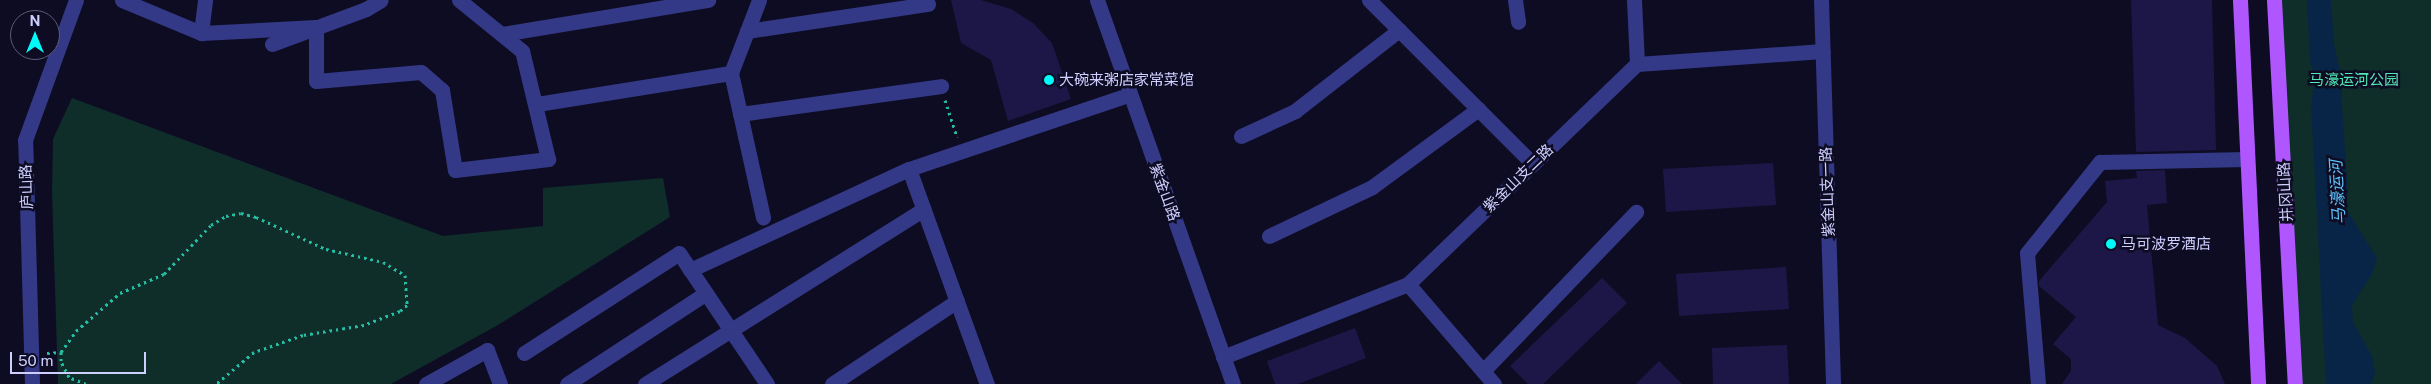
<!DOCTYPE html>
<meta charset="utf-8">
<style>
body{margin:0}
#map{position:relative;width:2431px;height:384px;overflow:hidden;background:#0e0c23;font-family:"Public Sans","Noto Sans SC",sans-serif}
div>[style]{position:absolute}
[style*='--x']{left:calc(var(--x)*1px);top:calc(var(--y)*1px);width:calc(var(--w)*1px);rotate:calc(var(--a)*1deg)}
.green>*{inset:0;background:#0f2e2a}
.water>*{inset:0;background:#082547}
.canal>*{height:19px;margin:-9.5px;padding:0 9.5px;transform-origin:9.5px;border-radius:9.5px;background:#082547}
.building>*{inset:0;background:#1c1746}
.path>*{height:3px;margin-top:-1.5px;transform-origin:0;background:repeating-linear-gradient(90deg,#25bda4 0 2.5px,transparent 0 6.5px)}
.minor>*{height:15px;margin:-7.5px;padding:0 7.5px;transform-origin:7.5px;border-radius:7.5px;background:#333986}
.major>*{height:15px;margin:-7.5px;padding:0 7.5px;transform-origin:7.5px;border-radius:7.5px;background:#af56ff}
.dots>*{width:14px;height:14px;translate:-50% -50%;box-sizing:border-box;border:2px solid #0e0c23;border-radius:50%}
span{translate:-50% -50%;white-space:nowrap;text-align:center;line-height:1.15;-webkit-text-stroke:5px #0e0c23;paint-order:stroke}
.poi-label{font-size:15px;color:#cfcfff}
.left{translate:0 -50%;text-align:left}
.park-label{font-size:15px;color:#52e8b3}
.street-label{font-size:15px;color:#cfcfff}
.water-label{font-size:16px;color:#5dc4ff;font-style:italic}
.north{position:absolute;left:10px;top:10px;width:50px;height:50px;box-sizing:border-box;background:#0e0c23;border:1px solid #5b5a7b;border-radius:50%;rotate:0deg;font-size:14px;font-weight:700;line-height:20px;text-align:center;color:#cfcfff}
.north::after{content:'';display:block;margin:auto;width:18px;height:22px;background:#00faf9;clip-path:polygon(50% 0,100% 100%,50% 72%,0 100%)}
.scale{position:absolute;left:10px;top:352px;width:136px;height:22px;box-sizing:border-box;border:2px solid #cfcfff;border-top:0;padding-left:6px;font-size:15px;line-height:18px;white-space:nowrap;color:#cfcfff;-webkit-text-stroke:4px #0e0c23;paint-order:stroke}
</style>
<div id="map">
<div class="green">
<i style="clip-path:polygon(2273px 0,2431px 0,2431px 384px,2294px 384px)"></i>
<i style="clip-path:polygon(72px 98px,443px 236px,543px 226px,543px 188px,663px 178px,670px 217px,498px 325px,391px 384px,58px 384px,52px 192px,53px 139px)"></i>
</div>
<div class="water">
<i style="clip-path:polygon(2307px 0,2331px 0,2334px 44px,2341px 75px,2341px 92px,2333px 110px,2336px 170px,2343px 204px,2377px 258px,2372px 274px,2352px 305px,2353px 322px,2372px 356px,2375px 374px,2371px 384px,2326px 384px,2311px 106px,2315px 74px,2310px 62px)"></i>
</div>
<div class="canal">
<i style="--x:2331;--y:89;--w:107;--a:86.3"></i>
</div>
<div class="building">
<i style="clip-path:polygon(951px 0,981px 0,1011px 9px,1033px 23px,1052px 43px,1071px 99px,1008px 121px,991px 60px,961px 43px)"></i>
<i style="clip-path:polygon(2131px 0,2212px 0,2216px 150px,2136px 152px)"></i>
<i style="clip-path:polygon(1773px 163px,1776px 205px,1666px 212px,1663px 169px)"></i>
<i style="clip-path:polygon(2165px 170px,2167px 203px,2147px 205px,2158px 325px,2185px 338px,2217px 366px,2225px 384px,2062px 384px,2071px 371px,2071px 359px,2053px 344px,2076px 317px,2039px 286px,2039px 281px,2107px 202px,2105px 181px,2137px 178px,2136px 171px)"></i>
<i style="clip-path:polygon(1786px 267px,1789px 309px,1679px 316px,1676px 274px)"></i>
<i style="clip-path:polygon(1602px 278px,1627px 303px,1543px 384px,1528px 384px,1510px 366px)"></i>
<i style="clip-path:polygon(1355px 328px,1366px 358px,1298px 384px,1275px 384px,1267px 361px)"></i>
<i style="clip-path:polygon(1787px 345px,1789px 384px,1713px 384px,1712px 348px)"></i>
<i style="clip-path:polygon(1659px 361px,1682px 384px,1636px 384px)"></i>
</div>
<div class="path">
<i style="--x:945;--y:100;--w:39;--a:72"></i>
<i style="--x:47;--y:353;--w:14;--a:-4"></i>
<i style="--x:86;--y:384;--w:18;--a:-158"></i>
<i style="--x:69;--y:377;--w:18;--a:-117"></i>
<i style="--x:61;--y:361;--w:9;--a:-90"></i>
<i style="--x:61;--y:352;--w:26;--a:-54"></i>
<i style="--x:76;--y:331;--w:58;--a:-40.8"></i>
<i style="--x:120;--y:293;--w:48;--a:-23.4"></i>
<i style="--x:164;--y:274;--w:68;--a:-46.2"></i>
<i style="--x:211;--y:225;--w:17;--a:-31"></i>
<i style="--x:226;--y:216;--w:15;--a:-11"></i>
<i style="--x:241;--y:213;--w:16;--a:15"></i>
<i style="--x:256;--y:217;--w:77;--a:24.6"></i>
<i style="--x:326;--y:249;--w:58;--a:12.8"></i>
<i style="--x:383;--y:262;--w:26;--a:31"></i>
<i style="--x:405;--y:275;--w:30;--a:86"></i>
<i style="--x:407;--y:305;--w:9;--a:139"></i>
<i style="--x:400;--y:311;--w:39;--a:159"></i>
<i style="--x:364;--y:325;--w:62;--a:170.7"></i>
<i style="--x:303;--y:335;--w:52;--a:160.9"></i>
<i style="--x:254;--y:352;--w:50;--a:139.9"></i>
</div>
<div class="minor">
<i style="--x:122;--y:0;--w:86;--a:22.7"></i>
<i style="--x:201;--y:33;--w:115;--a:-3"></i>
<i style="--x:316;--y:27;--w:54;--a:90"></i>
<i style="--x:316;--y:81;--w:105;--a:-4.9"></i>
<i style="--x:421;--y:72;--w:28;--a:41"></i>
<i style="--x:442;--y:90;--w:81;--a:80.8"></i>
<i style="--x:455;--y:170;--w:94;--a:-6.7"></i>
<i style="--x:548;--y:159;--w:111;--a:-103.5"></i>
<i style="--x:522;--y:51;--w:81;--a:-141"></i>
<i style="--x:759;--y:0;--w:78;--a:111"></i>
<i style="--x:731;--y:73;--w:148;--a:77.5"></i>
<i style="--x:1097;--y:0;--w:407;--a:70.5"></i>
<i style="--x:1369;--y:0;--w:232;--a:45"></i>
<i style="--x:1515;--y:0;--w:22;--a:82"></i>
<i style="--x:1634;--y:0;--w:64;--a:87.3"></i>
<i style="--x:1821;--y:0;--w:384;--a:88.2"></i>
<i style="--x:747;--y:31;--w:183;--a:-8.5"></i>
<i style="--x:201;--y:33;--w:33;--a:-83"></i>
<i style="--x:502;--y:34;--w:209;--a:-9.4"></i>
<i style="--x:272;--y:44;--w:100;--a:-20.4"></i>
<i style="--x:366;--y:9;--w:17;--a:-31"></i>
<i style="--x:537;--y:104;--w:196;--a:-9.1"></i>
<i style="--x:740;--y:114;--w:203;--a:-7.9"></i>
<i style="--x:1241;--y:136;--w:60;--a:-24.8"></i>
<i style="--x:1295;--y:111;--w:132;--a:-37.9"></i>
<i style="--x:909;--y:169;--w:229;--a:70.1"></i>
<i style="--x:1269;--y:236;--w:114;--a:-25.4"></i>
<i style="--x:1372;--y:187;--w:132;--a:-36.3"></i>
<i style="--x:690;--y:270;--w:241;--a:-24.8"></i>
<i style="--x:909;--y:169;--w:233;--a:-18.7"></i>
<i style="--x:1408;--y:284;--w:132;--a:49.3"></i>
<i style="--x:524;--y:353;--w:184;--a:-32.8"></i>
<i style="--x:679;--y:253;--w:158;--a:56.1"></i>
<i style="--x:1223;--y:357;--w:199;--a:-21.5"></i>
<i style="--x:1408;--y:284;--w:318;--a:-43.9"></i>
<i style="--x:1637;--y:64;--w:186;--a:-4"></i>
<i style="--x:1483;--y:371;--w:221;--a:-46.1"></i>
<i style="--x:32;--y:384;--w:244;--a:-91.6"></i>
<i style="--x:25;--y:140;--w:149;--a:-70"></i>
<i style="--x:426;--y:384;--w:70;--a:-29.1"></i>
<i style="--x:487;--y:350;--w:36;--a:69"></i>
<i style="--x:567;--y:384;--w:166;--a:-33.2"></i>
<i style="--x:645;--y:384;--w:329;--a:-32.1"></i>
<i style="--x:832;--y:384;--w:150;--a:-33.6"></i>
<i style="--x:2038;--y:384;--w:131;--a:-94.8"></i>
<i style="--x:2027;--y:253;--w:117;--a:-51.3"></i>
<i style="--x:2100;--y:162;--w:147;--a:-1.2"></i>
</div>
<div class="major">
<i style="--x:2240;--y:0;--w:384;--a:87.3"></i>
<i style="--x:2274;--y:0;--w:385;--a:86.9"></i>
</div>
<div class="dots">
<i style="left:1049px;top:80px;background:#00faf9"></i>
<i style="left:2111px;top:244px;background:#00faf9"></i>
</div>
<div class="poi-label">
<span class="left" style="left:1059px;top:80px">大碗来粥店家常菜馆</span>
<span class="left" style="left:2121px;top:244px">马可波罗酒店</span>
</div>
<div class="park-label">
<span style="left:2354px;top:80px">马濠运河公园</span>
</div>
<div class="street-label">
<span style="left:1518px;top:178px;rotate:-44deg">紫金山支二路</span>
<span style="left:26px;top:187px;rotate:-92deg">庐山路</span>
<span style="left:1165px;top:192px;rotate:70deg">紫金山路</span>
<span style="left:1827px;top:192px;rotate:-92deg">紫金山支一路</span>
<span style="left:2285px;top:192px;rotate:-93deg">井冈山路</span>
</div>
<div class="water-label">
<span style="left:2338px;top:192px;rotate:-93deg">马濠运河</span>
</div>
<div class="north">N</div>
<div class="scale">50 m</div>
</div>
